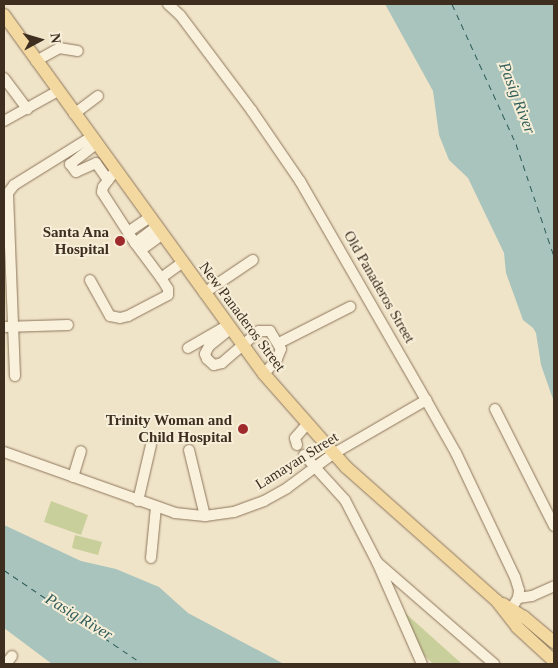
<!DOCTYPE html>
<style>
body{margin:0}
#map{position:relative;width:558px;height:668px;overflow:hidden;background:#f0e4c8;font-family:Georgia,serif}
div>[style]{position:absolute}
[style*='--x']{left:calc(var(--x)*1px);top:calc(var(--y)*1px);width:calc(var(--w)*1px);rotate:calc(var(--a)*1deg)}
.green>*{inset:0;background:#c9cf9b}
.water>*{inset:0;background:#a9c4bc}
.ferry>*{height:1px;margin-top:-0.5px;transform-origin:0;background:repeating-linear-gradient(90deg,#2f5d5a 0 6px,transparent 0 11px)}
.roads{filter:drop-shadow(0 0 1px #8d765c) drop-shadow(0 0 1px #8d765c)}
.minor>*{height:10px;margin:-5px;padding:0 5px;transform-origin:5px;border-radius:5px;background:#faf1dc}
.major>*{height:12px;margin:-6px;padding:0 6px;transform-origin:6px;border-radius:6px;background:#f3d9a0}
.dots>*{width:14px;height:14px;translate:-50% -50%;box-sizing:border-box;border:2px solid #f7eed8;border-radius:50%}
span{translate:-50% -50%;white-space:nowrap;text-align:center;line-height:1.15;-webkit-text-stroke:4px #f7eed8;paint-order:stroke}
.poi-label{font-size:15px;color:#3d2e20;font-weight:700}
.right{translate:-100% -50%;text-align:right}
.street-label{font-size:15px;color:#3d2e20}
.water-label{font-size:16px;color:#2f5d5a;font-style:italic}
.frame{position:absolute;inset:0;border:5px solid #3d2e20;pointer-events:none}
.north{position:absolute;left:15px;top:15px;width:50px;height:50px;-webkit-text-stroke:4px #f7eed8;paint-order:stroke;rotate:84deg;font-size:14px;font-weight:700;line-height:20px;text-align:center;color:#3d2e20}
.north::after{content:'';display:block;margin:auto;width:18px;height:22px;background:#3d2e20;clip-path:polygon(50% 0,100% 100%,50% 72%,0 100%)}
</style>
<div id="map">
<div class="green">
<i style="clip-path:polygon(51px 501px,88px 515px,81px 535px,44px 522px)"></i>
<i style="clip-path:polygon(75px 535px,102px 542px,98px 555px,72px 548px)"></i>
<i style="clip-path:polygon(403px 611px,462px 664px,433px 664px,420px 651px)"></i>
</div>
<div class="water">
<i style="clip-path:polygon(385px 4px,554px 4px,554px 402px,541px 365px,536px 333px,533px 328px,523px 320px,506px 273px,504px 253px,468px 178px,449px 160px,439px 135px,433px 91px)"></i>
<i style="clip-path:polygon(4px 525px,81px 561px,116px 569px,159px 587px,188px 613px,284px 664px,52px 664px,4px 628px)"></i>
</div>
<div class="ferry">
<i style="--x:452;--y:4;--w:154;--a:65.4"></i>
<i style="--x:516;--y:144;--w:118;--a:71.3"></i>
<i style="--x:4;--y:570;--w:168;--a:34.1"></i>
</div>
<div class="roads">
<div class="minor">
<i style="--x:168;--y:4;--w:16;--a:43"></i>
<i style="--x:180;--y:15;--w:120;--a:53.1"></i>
<i style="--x:252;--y:111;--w:85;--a:55.6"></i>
<i style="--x:300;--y:181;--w:253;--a:60.1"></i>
<i style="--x:426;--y:400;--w:61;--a:60.5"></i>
<i style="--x:456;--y:453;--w:137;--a:64.6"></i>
<i style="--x:515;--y:577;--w:14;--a:73"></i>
<i style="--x:519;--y:590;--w:8;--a:97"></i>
<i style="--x:518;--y:598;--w:13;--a:122"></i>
<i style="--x:36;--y:61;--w:26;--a:-29"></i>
<i style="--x:59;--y:48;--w:19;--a:9"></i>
<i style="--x:4;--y:78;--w:39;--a:53"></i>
<i style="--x:74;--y:114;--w:30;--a:-37"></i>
<i style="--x:4;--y:121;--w:62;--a:-29.1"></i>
<i style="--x:96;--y:144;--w:33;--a:142"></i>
<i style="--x:70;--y:164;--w:10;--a:53"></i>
<i style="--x:76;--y:172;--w:22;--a:-24"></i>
<i style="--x:96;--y:163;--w:21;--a:55"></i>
<i style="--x:115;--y:171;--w:20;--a:127"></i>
<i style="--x:103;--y:187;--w:5;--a:101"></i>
<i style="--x:102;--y:192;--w:61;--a:57.1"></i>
<i style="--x:135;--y:243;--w:44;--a:53.4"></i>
<i style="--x:161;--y:278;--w:26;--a:-36"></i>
<i style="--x:128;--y:232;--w:25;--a:-34"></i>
<i style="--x:135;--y:243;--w:26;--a:-37"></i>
<i style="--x:141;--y:250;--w:26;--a:-36"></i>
<i style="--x:90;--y:280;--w:41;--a:60.9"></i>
<i style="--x:110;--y:316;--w:10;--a:11"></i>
<i style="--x:120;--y:318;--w:8;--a:-14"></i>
<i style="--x:128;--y:316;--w:45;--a:-27.7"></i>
<i style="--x:168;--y:295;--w:6;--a:-90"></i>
<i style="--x:168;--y:289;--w:13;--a:-122"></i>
<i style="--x:204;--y:293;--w:59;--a:-34"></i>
<i style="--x:4;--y:327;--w:64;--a:-1.8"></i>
<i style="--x:230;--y:329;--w:27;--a:141"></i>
<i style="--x:209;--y:346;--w:9;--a:117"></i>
<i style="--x:205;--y:354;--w:5;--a:68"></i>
<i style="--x:207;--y:359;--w:9;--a:41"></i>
<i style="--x:214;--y:365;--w:8;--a:-14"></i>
<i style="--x:222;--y:363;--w:49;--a:-40.9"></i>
<i style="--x:259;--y:331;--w:11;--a:0"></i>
<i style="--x:270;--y:331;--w:21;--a:59"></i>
<i style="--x:281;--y:349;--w:11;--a:112"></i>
<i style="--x:277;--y:359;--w:20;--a:131"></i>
<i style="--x:279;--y:343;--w:80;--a:-26.9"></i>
<i style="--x:188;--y:348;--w:39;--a:-30"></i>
<i style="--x:15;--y:376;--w:183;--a:-92.2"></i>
<i style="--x:8;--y:193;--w:10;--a:-53"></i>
<i style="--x:14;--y:185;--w:91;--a:-31.9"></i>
<i style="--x:495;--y:409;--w:131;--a:63.2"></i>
<i style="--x:297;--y:445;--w:7;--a:-106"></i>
<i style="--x:295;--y:438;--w:18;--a:-49"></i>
<i style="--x:189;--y:450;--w:68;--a:76.4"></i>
<i style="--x:4;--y:452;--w:182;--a:19.6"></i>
<i style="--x:175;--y:513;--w:30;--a:6"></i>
<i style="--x:205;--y:516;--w:29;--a:-8"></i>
<i style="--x:234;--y:512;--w:32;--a:-20"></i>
<i style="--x:264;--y:501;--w:26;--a:-29"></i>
<i style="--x:287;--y:488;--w:57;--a:-36.5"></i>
<i style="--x:333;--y:454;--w:108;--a:-30.1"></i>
<i style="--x:304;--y:455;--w:61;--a:47.7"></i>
<i style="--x:345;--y:500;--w:70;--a:62.7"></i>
<i style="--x:377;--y:562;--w:111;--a:66.2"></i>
<i style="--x:307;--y:458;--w:22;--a:-32"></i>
<i style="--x:73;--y:477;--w:27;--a:-73"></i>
<i style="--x:138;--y:501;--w:57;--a:-76.9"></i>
<i style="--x:151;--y:558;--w:51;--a:-84.4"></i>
<i style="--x:378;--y:563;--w:154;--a:41"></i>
<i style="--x:518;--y:598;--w:14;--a:-8"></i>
<i style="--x:532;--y:596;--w:24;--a:-24"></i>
<i style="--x:6;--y:664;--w:10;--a:-53"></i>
</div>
<div class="major">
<i style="--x:4;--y:15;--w:443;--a:54.1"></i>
<i style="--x:264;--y:374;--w:124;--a:48.6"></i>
<i style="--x:346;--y:467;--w:202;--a:41.6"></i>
<i style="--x:497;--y:601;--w:33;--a:52"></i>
<i style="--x:517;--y:627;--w:50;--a:42.6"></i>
<i style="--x:503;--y:604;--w:25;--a:32"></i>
<i style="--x:524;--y:617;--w:39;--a:40"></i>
</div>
</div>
<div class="dots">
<i style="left:120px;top:241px;background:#9e2a2b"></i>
<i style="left:243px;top:429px;background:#9e2a2b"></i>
</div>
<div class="poi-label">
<span class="right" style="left:109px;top:241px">Santa Ana<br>Hospital</span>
<span class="right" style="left:232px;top:429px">Trinity Woman and<br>Child Hospital</span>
</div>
<div class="street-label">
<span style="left:379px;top:287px;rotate:60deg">Old Panaderos Street</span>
<span style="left:242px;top:317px;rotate:53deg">New Panaderos Street</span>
<span style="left:297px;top:461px;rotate:-32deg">Lamayan Street</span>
</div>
<div class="water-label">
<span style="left:517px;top:98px;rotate:69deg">Pasig River</span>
<span style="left:79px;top:617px;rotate:31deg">Pasig River</span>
</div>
<div class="frame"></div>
<div class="north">N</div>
</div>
